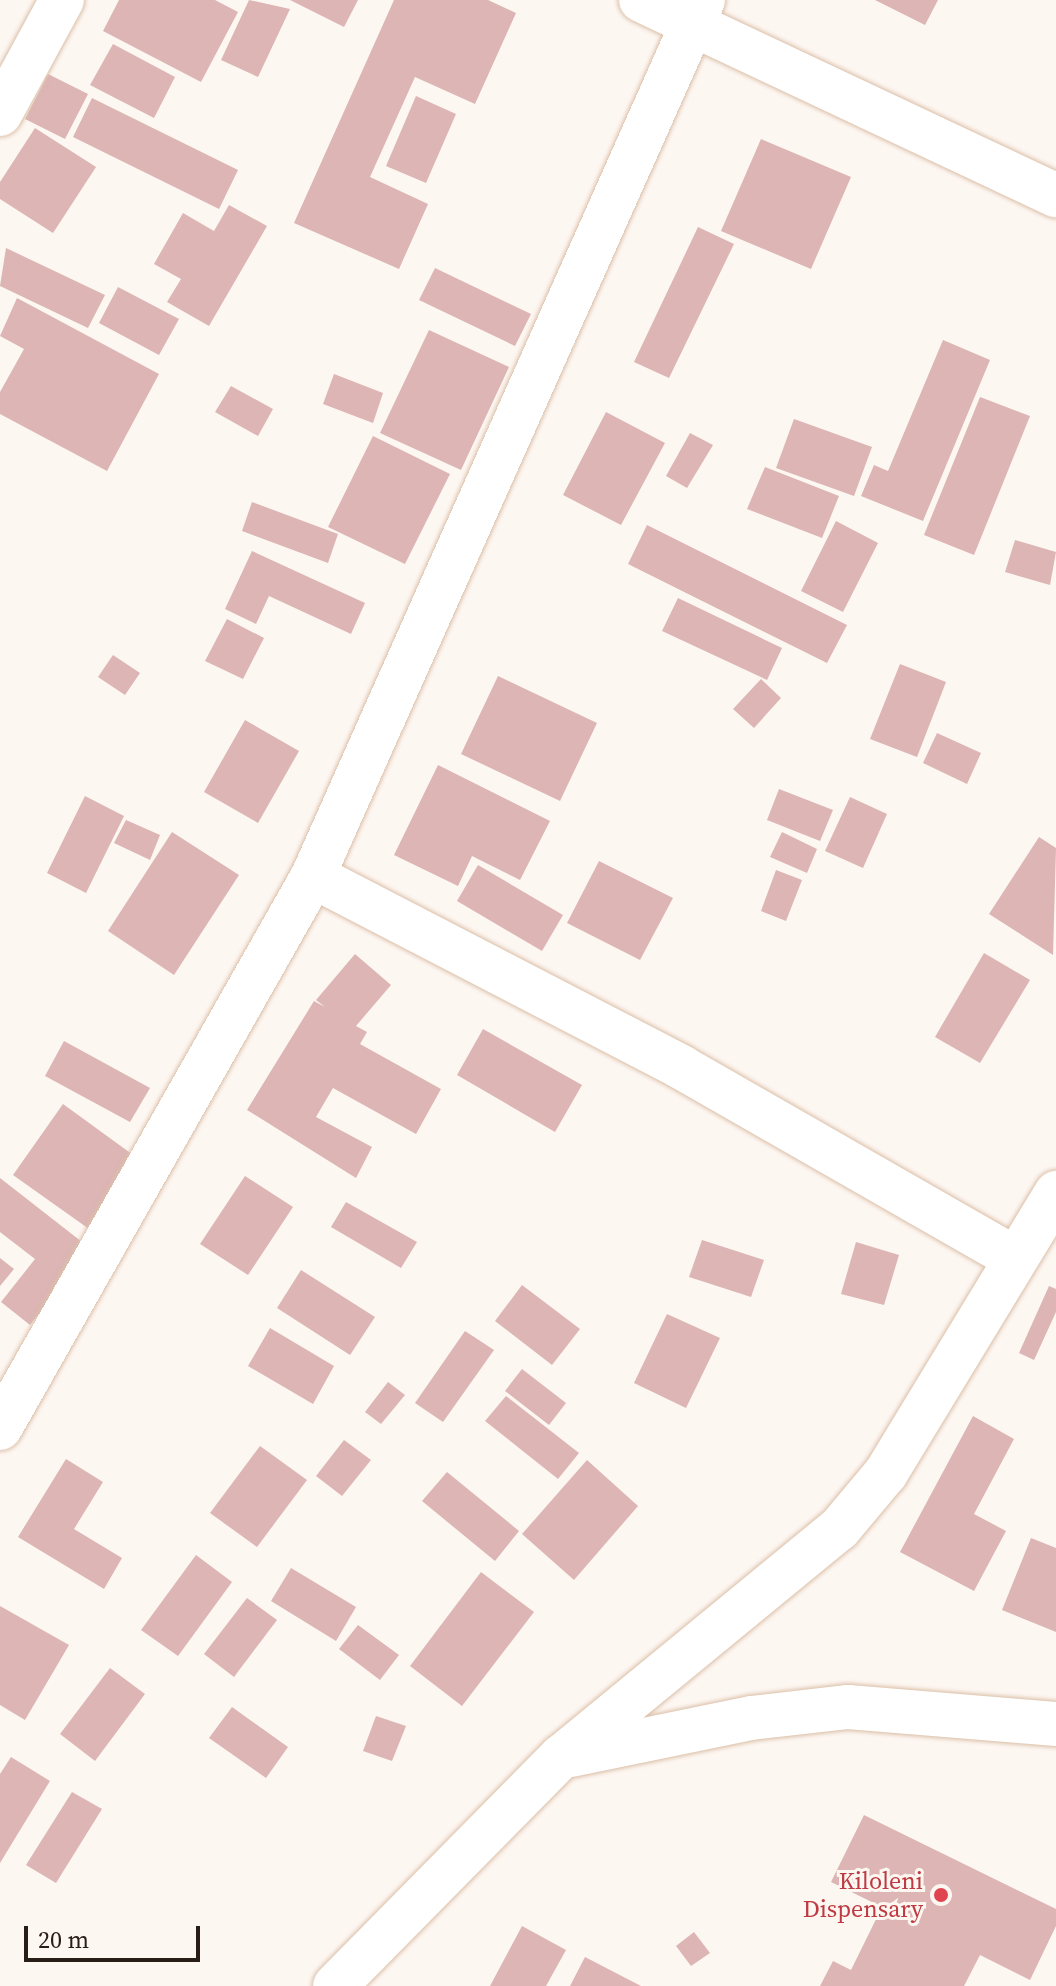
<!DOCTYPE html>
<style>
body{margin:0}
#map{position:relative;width:1056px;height:1986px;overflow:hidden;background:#fdf7f2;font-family:"Source Serif 4",serif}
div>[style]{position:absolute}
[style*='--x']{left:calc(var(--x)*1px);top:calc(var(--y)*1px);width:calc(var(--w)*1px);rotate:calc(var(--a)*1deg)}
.building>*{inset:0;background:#dcb5b4}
.roads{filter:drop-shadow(0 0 2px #dbbfa7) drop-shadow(0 0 2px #dbbfa7)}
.street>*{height:44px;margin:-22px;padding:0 22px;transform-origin:22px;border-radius:22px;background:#fff}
.dots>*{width:22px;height:22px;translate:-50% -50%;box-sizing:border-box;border:4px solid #fdf7f2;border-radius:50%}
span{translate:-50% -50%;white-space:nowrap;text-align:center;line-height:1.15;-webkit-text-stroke:6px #fdf7f2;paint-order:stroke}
.health-label{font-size:24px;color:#be3a42}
.right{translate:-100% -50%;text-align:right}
.scale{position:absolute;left:24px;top:1926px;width:176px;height:36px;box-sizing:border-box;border:4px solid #291e15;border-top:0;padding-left:10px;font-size:24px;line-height:28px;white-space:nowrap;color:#291e15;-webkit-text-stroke:6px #fdf7f2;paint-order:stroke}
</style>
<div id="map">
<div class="building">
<i style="clip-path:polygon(119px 0,215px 0,238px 12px,201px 82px,103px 31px)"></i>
<i style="clip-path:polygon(249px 0,290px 9px,258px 77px,221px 60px)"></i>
<i style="clip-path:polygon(290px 0,358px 0,344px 27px)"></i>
<i style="clip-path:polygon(394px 0,488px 0,516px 13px,475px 104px,415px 77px,370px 177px,428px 204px,399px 269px,294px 223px)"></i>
<i style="clip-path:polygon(875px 0,938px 0,925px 25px)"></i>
<i style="clip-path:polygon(113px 44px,175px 77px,154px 118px,90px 85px)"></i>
<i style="clip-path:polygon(48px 74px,88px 94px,65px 139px,25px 119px)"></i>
<i style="clip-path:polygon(416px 96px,456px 114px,426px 183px,386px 166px)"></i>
<i style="clip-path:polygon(92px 98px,238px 170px,219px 209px,73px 137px)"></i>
<i style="clip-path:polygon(35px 128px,96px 167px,53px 233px,0 199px,0 182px)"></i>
<i style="clip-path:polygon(761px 139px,851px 177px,811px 269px,721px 231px)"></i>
<i style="clip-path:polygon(229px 205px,267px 226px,209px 326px,167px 302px,181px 279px,154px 264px,183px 213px,214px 231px)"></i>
<i style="clip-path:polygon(698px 227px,734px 244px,669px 378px,634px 362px)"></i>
<i style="clip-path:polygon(6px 248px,105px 295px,88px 328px,0 286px)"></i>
<i style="clip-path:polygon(435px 268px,531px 314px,515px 346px,419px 300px)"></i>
<i style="clip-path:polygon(118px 287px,179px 319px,159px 355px,99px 323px)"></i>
<i style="clip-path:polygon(17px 298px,159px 374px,107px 471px,0 414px,0 392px,24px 349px,0 336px)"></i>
<i style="clip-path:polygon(429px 330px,509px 367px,461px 470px,380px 433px)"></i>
<i style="clip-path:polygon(943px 340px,990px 360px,923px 521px,861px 496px,874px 465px,888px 471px)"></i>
<i style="clip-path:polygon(334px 374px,383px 393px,373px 423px,323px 404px)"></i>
<i style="clip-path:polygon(231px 386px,273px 409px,258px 436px,215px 412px)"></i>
<i style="clip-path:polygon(980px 397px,1030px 416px,974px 555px,924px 535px)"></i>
<i style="clip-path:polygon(606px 412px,665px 443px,621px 525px,563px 495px)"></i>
<i style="clip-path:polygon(794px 419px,872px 447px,854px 496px,776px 468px)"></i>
<i style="clip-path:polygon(690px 433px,713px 445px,687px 488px,666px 476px)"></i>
<i style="clip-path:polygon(373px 436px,450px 474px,405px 564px,328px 527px)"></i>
<i style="clip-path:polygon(765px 467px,839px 496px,822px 538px,747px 509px)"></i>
<i style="clip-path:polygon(252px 502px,338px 534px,328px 563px,242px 531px)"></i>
<i style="clip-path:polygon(836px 521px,878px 543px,843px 612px,801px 591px)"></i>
<i style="clip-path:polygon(647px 525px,847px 625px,827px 663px,628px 564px)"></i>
<i style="clip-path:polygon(1015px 540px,1056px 552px,1050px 585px,1005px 572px)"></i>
<i style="clip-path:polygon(252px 551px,365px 603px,351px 634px,269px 596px,256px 624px,225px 609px)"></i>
<i style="clip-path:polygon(678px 598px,782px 648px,767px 680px,662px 631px)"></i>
<i style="clip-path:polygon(227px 619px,264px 638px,243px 679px,205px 661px)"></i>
<i style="clip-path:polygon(113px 655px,140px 673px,125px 695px,98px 677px)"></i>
<i style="clip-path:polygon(900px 664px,946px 682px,917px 757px,870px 739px)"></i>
<i style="clip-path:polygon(498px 676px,597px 723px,560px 801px,461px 754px)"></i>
<i style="clip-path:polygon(761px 679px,781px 698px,754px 728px,733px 709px)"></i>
<i style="clip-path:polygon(245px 720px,299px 751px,258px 823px,204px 792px)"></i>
<i style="clip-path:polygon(937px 733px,981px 753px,967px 784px,923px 763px)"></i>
<i style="clip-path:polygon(438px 765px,550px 821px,520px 880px,472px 856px,458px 886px,394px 855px)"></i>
<i style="clip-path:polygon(779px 789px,833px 810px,820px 841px,767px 820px)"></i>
<i style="clip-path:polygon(85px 796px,124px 816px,86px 893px,47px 873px)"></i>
<i style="clip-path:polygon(850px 797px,887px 814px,863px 868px,825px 851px)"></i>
<i style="clip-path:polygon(126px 820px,160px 835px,150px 860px,114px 843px)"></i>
<i style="clip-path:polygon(172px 832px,239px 875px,174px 975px,108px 931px)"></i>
<i style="clip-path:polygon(782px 832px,817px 849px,807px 873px,770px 857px)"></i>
<i style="clip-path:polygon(1039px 837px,1056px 848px,1053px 955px,989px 914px)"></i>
<i style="clip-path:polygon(599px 861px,673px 898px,640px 960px,567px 923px)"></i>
<i style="clip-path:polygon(478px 865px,563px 915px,542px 951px,457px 901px)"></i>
<i style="clip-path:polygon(776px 870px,802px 880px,786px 921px,761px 911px)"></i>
<i style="clip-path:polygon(984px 953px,1030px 980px,980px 1063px,935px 1037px)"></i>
<i style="clip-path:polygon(355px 954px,391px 985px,356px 1026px,367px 1032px,360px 1044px,441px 1089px,416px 1134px,333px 1088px,316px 1117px,372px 1147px,356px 1178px,247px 1110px,314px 1001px,325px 1007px,316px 1000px)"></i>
<i style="clip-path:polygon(483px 1029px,582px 1085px,555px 1132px,457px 1075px)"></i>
<i style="clip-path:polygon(64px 1041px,150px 1088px,130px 1122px,45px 1076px)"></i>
<i style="clip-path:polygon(63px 1104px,140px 1160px,89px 1229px,13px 1175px)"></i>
<i style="clip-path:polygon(245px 1176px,293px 1207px,248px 1275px,200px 1244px)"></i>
<i style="clip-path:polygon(0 1178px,91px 1249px,30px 1325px,1px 1302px,35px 1259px,0 1232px)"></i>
<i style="clip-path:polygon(346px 1202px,417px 1242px,401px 1268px,331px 1227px)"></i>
<i style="clip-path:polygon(702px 1240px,764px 1260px,751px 1297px,689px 1277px)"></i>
<i style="clip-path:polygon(856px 1242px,899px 1255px,884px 1305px,841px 1294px)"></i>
<i style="clip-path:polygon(0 1258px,14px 1269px,0 1286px)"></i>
<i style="clip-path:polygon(301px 1270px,375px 1317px,350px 1355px,277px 1308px)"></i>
<i style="clip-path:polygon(522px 1285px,580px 1329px,552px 1365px,495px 1321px)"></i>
<i style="clip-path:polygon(1049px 1286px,1056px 1289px,1056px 1312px,1034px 1360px,1019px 1353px)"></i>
<i style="clip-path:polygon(667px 1314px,720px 1338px,686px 1408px,634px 1383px)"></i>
<i style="clip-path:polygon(270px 1328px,334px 1366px,313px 1404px,248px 1366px)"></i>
<i style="clip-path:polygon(465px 1331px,494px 1350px,443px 1422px,415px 1403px)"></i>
<i style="clip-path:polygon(522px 1369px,566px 1403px,549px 1425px,505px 1391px)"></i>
<i style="clip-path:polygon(388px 1382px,405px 1395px,381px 1424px,365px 1412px)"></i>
<i style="clip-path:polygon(506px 1396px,579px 1453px,558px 1479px,485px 1421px)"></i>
<i style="clip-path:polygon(973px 1416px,1014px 1439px,974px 1514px,1006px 1531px,974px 1591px,900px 1552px)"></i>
<i style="clip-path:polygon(344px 1440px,371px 1460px,342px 1496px,316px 1476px)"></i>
<i style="clip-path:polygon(260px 1446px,307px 1480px,257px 1547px,210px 1513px)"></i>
<i style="clip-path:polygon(66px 1459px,103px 1482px,74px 1529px,122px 1558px,104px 1589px,18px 1537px)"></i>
<i style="clip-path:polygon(587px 1460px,638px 1506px,574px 1580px,522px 1534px)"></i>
<i style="clip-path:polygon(447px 1472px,519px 1531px,495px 1561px,422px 1501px)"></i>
<i style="clip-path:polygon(1031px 1538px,1056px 1548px,1056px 1632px,1002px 1610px)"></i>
<i style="clip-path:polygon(196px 1555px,232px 1582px,178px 1656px,141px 1630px)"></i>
<i style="clip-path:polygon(291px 1568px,356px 1607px,336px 1641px,271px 1601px)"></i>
<i style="clip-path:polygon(481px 1572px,534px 1612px,462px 1706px,410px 1666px)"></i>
<i style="clip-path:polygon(247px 1598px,277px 1620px,234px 1677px,204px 1654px)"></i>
<i style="clip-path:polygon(0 1606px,69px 1645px,25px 1720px,0 1705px)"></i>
<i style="clip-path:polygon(358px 1625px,399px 1655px,380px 1680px,339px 1649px)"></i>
<i style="clip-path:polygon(110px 1668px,145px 1694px,95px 1761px,60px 1734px)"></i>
<i style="clip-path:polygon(232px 1707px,288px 1747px,266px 1778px,209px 1738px)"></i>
<i style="clip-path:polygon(376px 1716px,406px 1726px,392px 1761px,363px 1751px)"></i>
<i style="clip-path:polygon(11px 1757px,50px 1781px,0 1863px,0 1774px)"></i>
<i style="clip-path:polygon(72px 1792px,102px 1809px,56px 1883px,26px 1865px)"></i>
<i style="clip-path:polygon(864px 1815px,1056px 1909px,1056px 1926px,1030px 1980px,980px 1955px,964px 1986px,820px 1986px,833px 1961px,851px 1970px,882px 1907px,831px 1882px)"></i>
<i style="clip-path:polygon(522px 1926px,566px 1950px,546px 1986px,490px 1986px)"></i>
<i style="clip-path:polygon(694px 1932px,710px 1953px,691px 1966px,676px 1946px)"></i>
<i style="clip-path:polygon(585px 1957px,641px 1986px,570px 1986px)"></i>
</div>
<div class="roads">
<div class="street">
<i style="--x:641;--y:0;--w:459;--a:25.2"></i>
<i style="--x:0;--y:114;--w:130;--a:-61.5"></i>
<i style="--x:313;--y:876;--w:415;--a:27.4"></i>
<i style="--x:681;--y:1067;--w:385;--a:29.8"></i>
<i style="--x:0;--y:1428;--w:635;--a:-60.45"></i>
<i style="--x:313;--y:876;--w:959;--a:-66"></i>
<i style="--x:571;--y:1755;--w:184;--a:-11.6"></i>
<i style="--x:751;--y:1718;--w:98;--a:-6.5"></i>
<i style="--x:848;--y:1707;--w:209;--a:4.7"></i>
<i style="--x:335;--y:1986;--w:322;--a:-45.4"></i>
<i style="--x:561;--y:1757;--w:360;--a:-39.4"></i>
<i style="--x:839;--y:1529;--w:73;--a:-50"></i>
<i style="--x:886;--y:1473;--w:328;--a:-58.7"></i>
</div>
</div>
<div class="dots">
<i style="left:941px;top:1895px;background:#e0444e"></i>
</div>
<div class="health-label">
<span class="right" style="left:923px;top:1895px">Kiloleni<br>Dispensary</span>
</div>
<div class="scale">20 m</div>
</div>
